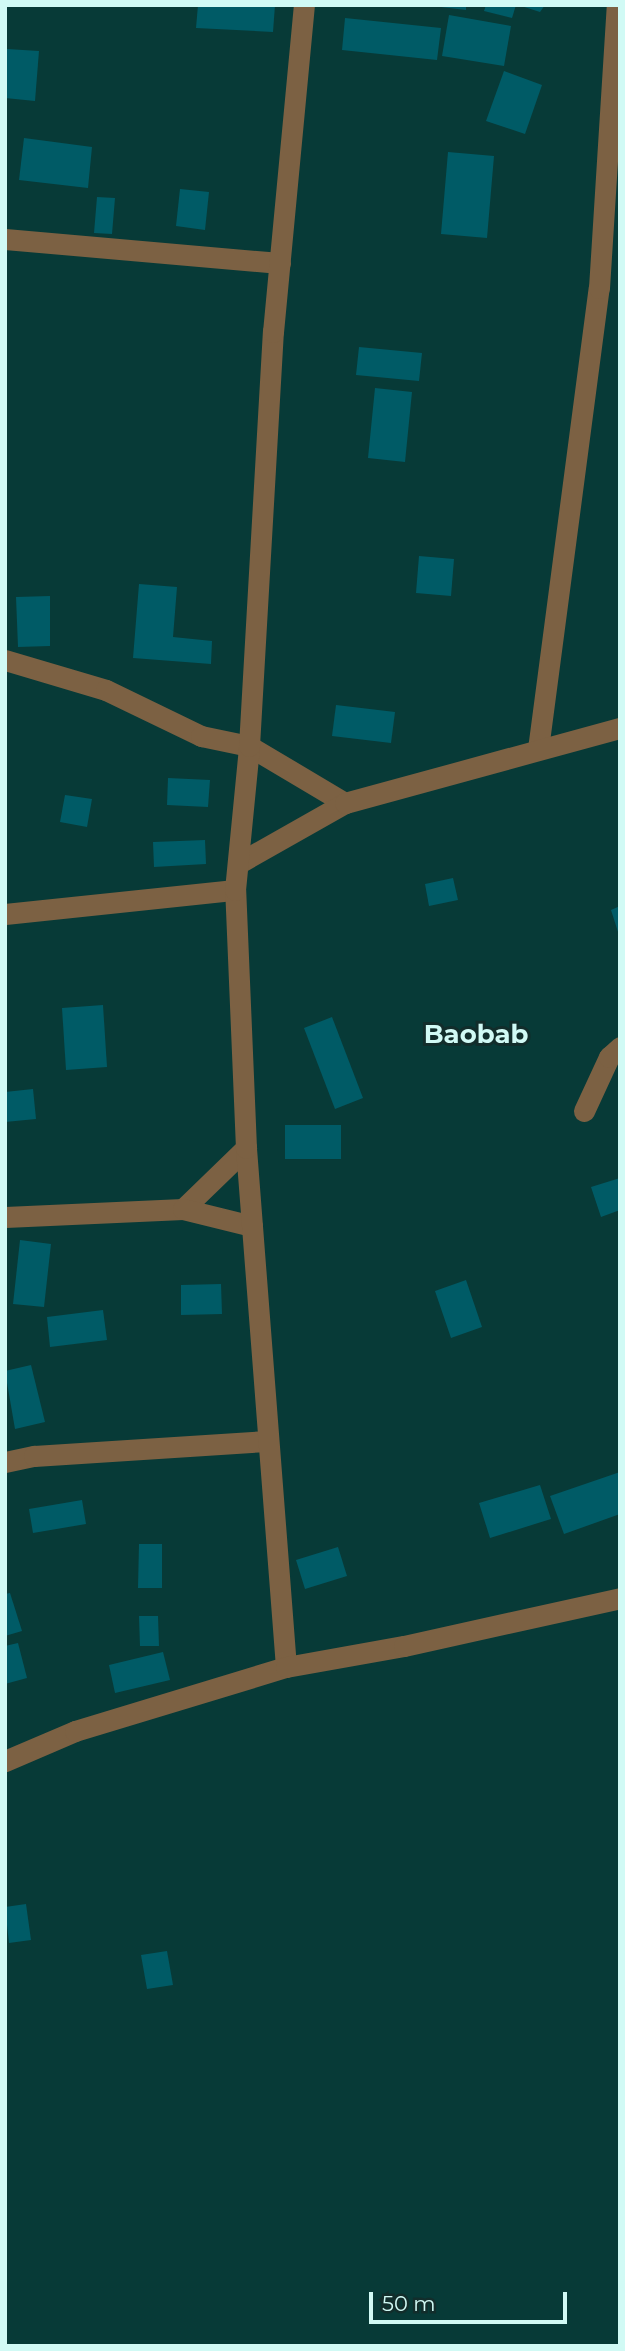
<!DOCTYPE html>
<style>
body{margin:0}
#map{position:relative;width:625px;height:2351px;overflow:hidden;background:#073a37;font-family:Montserrat,sans-serif}
div>[style]{position:absolute}
[style*='--x']{left:calc(var(--x)*1px);top:calc(var(--y)*1px);width:calc(var(--w)*1px);rotate:calc(var(--a)*1deg)}
.building>*{inset:0;background:#005b66}
.minor>*{height:21px;margin:-10.5px;padding:0 10.5px;transform-origin:10.5px;border-radius:10.5px;background:#7c6143}
span{translate:-50% -50%;white-space:nowrap;text-align:center;line-height:1.15;-webkit-text-stroke:6px #122d2b;paint-order:stroke}
.neighbourhood-label{font-size:26px;color:#d1faf5;font-weight:700}
.frame{position:absolute;inset:0;border:7px solid #d1faf5;pointer-events:none}
.scale{position:absolute;left:369px;top:2292px;width:198px;height:32px;box-sizing:border-box;border:4px solid #d1faf5;border-top:0;padding-left:9px;font-size:21px;line-height:24px;white-space:nowrap;color:#d1faf5;-webkit-text-stroke:5px #122d2b;paint-order:stroke}
</style>
<div id="map">
<div class="building">
<i style="clip-path:polygon(198px 5px,275px 5px,273px 32px,196px 28px)"></i>
<i style="clip-path:polygon(441px 5px,466px 5px,466px 10px,441px 7px)"></i>
<i style="clip-path:polygon(486px 5px,516px 5px,512px 18px,484px 11px)"></i>
<i style="clip-path:polygon(518px 5px,545px 5px,540px 12px)"></i>
<i style="clip-path:polygon(449px 15px,511px 26px,504px 66px,442px 56px)"></i>
<i style="clip-path:polygon(345px 18px,441px 28px,437px 60px,342px 50px)"></i>
<i style="clip-path:polygon(7px 49px,39px 51px,35px 101px,5px 98px)"></i>
<i style="clip-path:polygon(504px 71px,542px 85px,525px 134px,486px 121px)"></i>
<i style="clip-path:polygon(24px 138px,92px 147px,88px 188px,19px 180px)"></i>
<i style="clip-path:polygon(448px 152px,494px 156px,487px 238px,441px 234px)"></i>
<i style="clip-path:polygon(180px 189px,209px 192px,205px 230px,176px 226px)"></i>
<i style="clip-path:polygon(97px 197px,115px 198px,112px 234px,94px 233px)"></i>
<i style="clip-path:polygon(359px 347px,422px 353px,419px 381px,356px 375px)"></i>
<i style="clip-path:polygon(375px 388px,412px 392px,405px 462px,368px 458px)"></i>
<i style="clip-path:polygon(419px 556px,454px 559px,451px 596px,416px 593px)"></i>
<i style="clip-path:polygon(139px 584px,177px 587px,173px 637px,212px 641px,211px 664px,133px 658px)"></i>
<i style="clip-path:polygon(50px 596px,50px 646px,18px 647px,16px 597px)"></i>
<i style="clip-path:polygon(336px 705px,395px 712px,391px 743px,332px 736px)"></i>
<i style="clip-path:polygon(168px 778px,210px 780px,208px 807px,167px 805px)"></i>
<i style="clip-path:polygon(65px 795px,92px 799px,87px 827px,60px 822px)"></i>
<i style="clip-path:polygon(205px 840px,206px 864px,154px 867px,153px 842px)"></i>
<i style="clip-path:polygon(453px 878px,458px 900px,429px 906px,425px 884px)"></i>
<i style="clip-path:polygon(620px 906px,620px 935px,619px 935px,611px 910px)"></i>
<i style="clip-path:polygon(103px 1005px,107px 1067px,66px 1070px,62px 1008px)"></i>
<i style="clip-path:polygon(332px 1017px,363px 1098px,335px 1109px,304px 1028px)"></i>
<i style="clip-path:polygon(33px 1089px,36px 1119px,5px 1122px,5px 1092px)"></i>
<i style="clip-path:polygon(285px 1125px,341px 1125px,341px 1159px,285px 1159px)"></i>
<i style="clip-path:polygon(620px 1178px,620px 1210px,601px 1217px,591px 1187px)"></i>
<i style="clip-path:polygon(20px 1240px,51px 1244px,44px 1307px,13px 1304px)"></i>
<i style="clip-path:polygon(466px 1280px,482px 1327px,451px 1338px,435px 1291px)"></i>
<i style="clip-path:polygon(221px 1284px,222px 1314px,181px 1315px,181px 1285px)"></i>
<i style="clip-path:polygon(103px 1310px,107px 1340px,50px 1347px,47px 1317px)"></i>
<i style="clip-path:polygon(31px 1365px,45px 1422px,15px 1429px,5px 1371px)"></i>
<i style="clip-path:polygon(620px 1472px,620px 1514px,564px 1534px,550px 1496px)"></i>
<i style="clip-path:polygon(540px 1485px,551px 1519px,490px 1538px,479px 1503px)"></i>
<i style="clip-path:polygon(82px 1500px,86px 1524px,33px 1533px,29px 1509px)"></i>
<i style="clip-path:polygon(139px 1544px,162px 1544px,162px 1588px,138px 1588px)"></i>
<i style="clip-path:polygon(338px 1547px,347px 1576px,305px 1589px,296px 1560px)"></i>
<i style="clip-path:polygon(10px 1593px,22px 1631px,5px 1636px,5px 1594px)"></i>
<i style="clip-path:polygon(139px 1616px,158px 1616px,159px 1646px,140px 1646px)"></i>
<i style="clip-path:polygon(18px 1643px,27px 1678px,5px 1684px,5px 1646px)"></i>
<i style="clip-path:polygon(163px 1652px,170px 1680px,115px 1693px,109px 1665px)"></i>
<i style="clip-path:polygon(26px 1904px,31px 1940px,9px 1943px,5px 1907px)"></i>
<i style="clip-path:polygon(167px 1951px,173px 1985px,147px 1989px,141px 1955px)"></i>
</div>
<div class="minor">
<i style="--x:5;--y:239;--w:276;--a:5"></i>
<i style="--x:5;--y:660;--w:105;--a:16.5"></i>
<i style="--x:106;--y:690;--w:106;--a:25.8"></i>
<i style="--x:201;--y:736;--w:49;--a:11.8"></i>
<i style="--x:249;--y:746;--w:112;--a:30.7"></i>
<i style="--x:538;--y:749;--w:465;--a:-82.5"></i>
<i style="--x:599;--y:288;--w:284;--a:-86.4"></i>
<i style="--x:239;--y:863;--w:122;--a:-29.5"></i>
<i style="--x:345;--y:803;--w:285;--a:-15.3"></i>
<i style="--x:5;--y:914;--w:231;--a:-6"></i>
<i style="--x:584;--y:1111;--w:60;--a:-65.2"></i>
<i style="--x:609;--y:1057;--w:15;--a:-42"></i>
<i style="--x:183;--y:1209;--w:88;--a:-44.1"></i>
<i style="--x:5;--y:1217;--w:178;--a:-2.6"></i>
<i style="--x:183;--y:1209;--w:71;--a:13.8"></i>
<i style="--x:5;--y:1462;--w:30;--a:-12"></i>
<i style="--x:34;--y:1456;--w:234;--a:-3.7"></i>
<i style="--x:286;--y:1667;--w:521;--a:-94.41"></i>
<i style="--x:246;--y:1148;--w:258;--a:-92.4"></i>
<i style="--x:235;--y:890;--w:145;--a:-84.4"></i>
<i style="--x:249;--y:746;--w:415;--a:-86.7"></i>
<i style="--x:273;--y:332;--w:328;--a:-84.6"></i>
<i style="--x:5;--y:1761;--w:76;--a:-23.2"></i>
<i style="--x:75;--y:1731;--w:220;--a:-16.9"></i>
<i style="--x:286;--y:1667;--w:120;--a:-10.1"></i>
<i style="--x:404;--y:1646;--w:221;--a:-12.5"></i>
</div>
<div class="neighbourhood-label">
<span style="left:476px;top:1035px">Baobab</span>
</div>
<div class="frame"></div>
<div class="scale">50 m</div>
</div>
